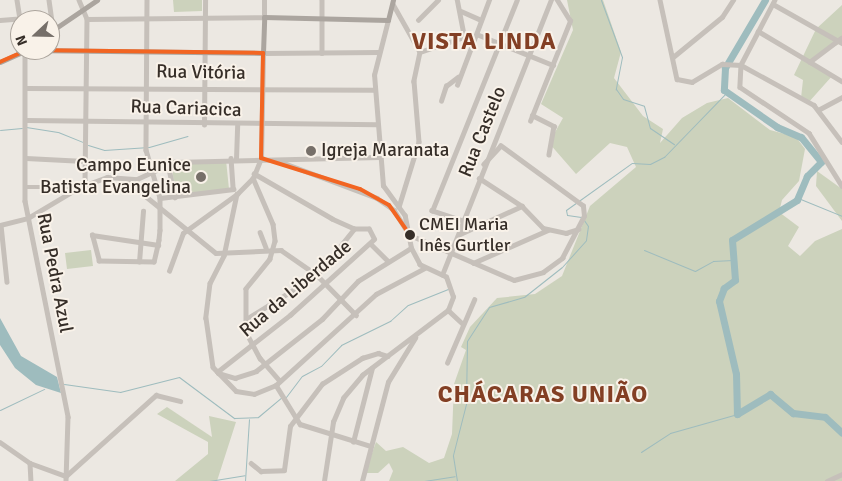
<!DOCTYPE html>
<meta charset="utf-8">
<style>
body{margin:0}
#map{position:relative;width:842px;height:481px;overflow:hidden;background:#ece8e2;font-family:Signika,sans-serif}
div>[style]{position:absolute}
[style*='--x']{left:calc(var(--x)*1px);top:calc(var(--y)*1px);width:calc(var(--w)*1px);rotate:calc(var(--a)*1deg)}
.green>*{inset:0;background:#ccd2bc}
.water>*{inset:0;background:#9ebcbe}
.stream>*{height:1px;margin:-0.5px;padding:0 0.5px;transform-origin:0.5px;border-radius:0.5px;background:#9ebcbe}
.river>*{height:7px;margin:-3.5px;padding:0 3.5px;transform-origin:3.5px;border-radius:3.5px;background:#9ebcbe}
.minor>*{height:4.5px;margin:-2.25px;padding:0 2.25px;transform-origin:2.25px;border-radius:2.25px;background:#c6c0ba}
.major>*{height:5px;margin:-2.5px;padding:0 2.5px;transform-origin:2.5px;border-radius:2.5px;background:#aba59f}
.bus-1>*{height:4px;margin:-2px;padding:0 2px;transform-origin:2px;border-radius:2px;background:#f26522}
.dots>*{width:14px;height:14px;translate:-50% -50%;box-sizing:border-box;border:2px solid #f9f2e9;border-radius:50%}
span{translate:-50% -50%;white-space:nowrap;text-align:center;line-height:1.15;-webkit-text-stroke:4px #f9f2e9;paint-order:stroke}
.bus-label{font-size:18px;color:#362e28}
.left{translate:0 -50%;text-align:left}
.street-label{font-size:19px;color:#362e28}
.poi-label{font-size:19px;color:#362e28}
.right{translate:-100% -50%;text-align:right}
.district-label{font-size:24px;color:#833f24;font-weight:700;letter-spacing:1px}
.north{position:absolute;left:10px;top:10px;width:50px;height:50px;box-sizing:border-box;background:#f9f2e9;border:1px solid #aba49c;border-radius:50%;rotate:249deg;font-size:14px;font-weight:700;line-height:20px;text-align:center;color:#362e28}
.north::after{content:'';display:block;margin:auto;width:18px;height:22px;background:#766f69;clip-path:polygon(50% 0,100% 100%,50% 72%,0 100%)}
</style>
<div id="map">
<div class="green">
<i style="clip-path:polygon(173px 0,202px 0,202px 11px,174px 12px)"></i>
<i style="clip-path:polygon(567px 0,603px 0,621px 52px,614px 78px,643px 116px,663px 129px,660px 143px,682px 118px,707px 103px,728px 98px,770px 130px,796px 137px,805px 149px,799px 181px,782px 200px,779px 212px,799px 227px,788px 246px,800px 256px,815px 241px,842px 229px,842px 481px,389px 481px,393px 471px,389px 463px,378px 473px,365px 473px,376px 442px,386px 451px,403px 447px,429px 463px,444px 458px,452px 434px,454px 384px,466px 350px,461px 347px,470px 327px,497px 298px,535px 294px,562px 276px,590px 206px,636px 167px,627px 147px,610px 143px,576px 174px,549px 143px,563px 118px,541px 104px,573px 30px)"></i>
<i style="clip-path:polygon(842px 5px,842px 42px,810px 61px,833px 75px,808px 103px,801px 98px,803px 80px,794px 75px,816px 29px)"></i>
<i style="clip-path:polygon(226px 160px,229px 189px,175px 196px,172px 165px)"></i>
<i style="clip-path:polygon(817px 171px,842px 189px,842px 221px,816px 186px)"></i>
<i style="clip-path:polygon(91px 250px,93px 266px,67px 269px,65px 253px)"></i>
<i style="clip-path:polygon(167px 407px,212px 437px,209px 416px,236px 422px,217px 481px,175px 481px,208px 454px,208px 442px,157px 414px)"></i>
</div>
<div class="water">
<i style="clip-path:polygon(0 318px,21px 356px,57px 377px,61px 393px,36px 385px,15px 368px,0 345px)"></i>
</div>
<div class="stream">
<i style="--x:601;--y:0;--w:61;--a:69.8"></i>
<i style="--x:622;--y:57;--w:33;--a:101"></i>
<i style="--x:616;--y:89;--w:12;--a:55"></i>
<i style="--x:623;--y:99;--w:22;--a:18"></i>
<i style="--x:644;--y:106;--w:23;--a:75"></i>
<i style="--x:650;--y:128;--w:29;--a:34"></i>
<i style="--x:26;--y:127;--w:32;--a:9"></i>
<i style="--x:58;--y:132;--w:29;--a:22"></i>
<i style="--x:0;--y:130;--w:22;--a:-5"></i>
<i style="--x:88;--y:145;--w:17;--a:17"></i>
<i style="--x:104;--y:150;--w:45;--a:-3.8"></i>
<i style="--x:149;--y:147;--w:40;--a:-16"></i>
<i style="--x:798;--y:198;--w:48;--a:22.2"></i>
<i style="--x:581;--y:217;--w:14;--a:-172"></i>
<i style="--x:567;--y:215;--w:5;--a:-101"></i>
<i style="--x:566;--y:210;--w:81;--a:-35.5"></i>
<i style="--x:632;--y:163;--w:18;--a:3"></i>
<i style="--x:650;--y:164;--w:16;--a:-27"></i>
<i style="--x:664;--y:157;--w:89;--a:-45.9"></i>
<i style="--x:644;--y:250;--w:55;--a:22.4"></i>
<i style="--x:695;--y:271;--w:21;--a:-29"></i>
<i style="--x:713;--y:261;--w:20;--a:-3"></i>
<i style="--x:64;--y:384;--w:57;--a:8.1"></i>
<i style="--x:120;--y:392;--w:61;--a:-14.3"></i>
<i style="--x:179;--y:377;--w:69;--a:36.7"></i>
<i style="--x:234;--y:418;--w:24;--a:-2"></i>
<i style="--x:258;--y:417;--w:31;--a:-40"></i>
<i style="--x:286;--y:397;--w:26;--a:-53"></i>
<i style="--x:302;--y:376;--w:21;--a:-28"></i>
<i style="--x:321;--y:366;--w:29;--a:-46"></i>
<i style="--x:341;--y:345;--w:55;--a:-26.1"></i>
<i style="--x:390;--y:321;--w:24;--a:-42"></i>
<i style="--x:408;--y:305;--w:43;--a:-21.8"></i>
<i style="--x:0;--y:410;--w:49;--a:-25.5"></i>
<i style="--x:641;--y:452;--w:35;--a:-33"></i>
<i style="--x:670;--y:433;--w:70;--a:-15.8"></i>
<i style="--x:209;--y:481;--w:36;--a:-9"></i>
<i style="--x:245;--y:481;--w:62;--a:-86.3"></i>
<i style="--x:424;--y:481;--w:31;--a:-9"></i>
<i style="--x:457;--y:481;--w:26;--a:-99"></i>
<i style="--x:453;--y:455;--w:53;--a:-75.7"></i>
<i style="--x:466;--y:404;--w:63;--a:-89.1"></i>
<i style="--x:467;--y:341;--w:40;--a:-57.1"></i>
<i style="--x:489;--y:307;--w:36;--a:-16"></i>
<i style="--x:524;--y:297;--w:48;--a:-38.3"></i>
<i style="--x:562;--y:267;--w:36;--a:-48"></i>
<i style="--x:586;--y:240;--w:14;--a:-82"></i>
<i style="--x:588;--y:226;--w:7;--a:-124"></i>
</div>
<div class="river">
<i style="--x:765;--y:0;--w:79;--a:120.5"></i>
<i style="--x:725;--y:68;--w:22;--a:93"></i>
<i style="--x:724;--y:90;--w:65;--a:34.9"></i>
<i style="--x:777;--y:127;--w:26;--a:23"></i>
<i style="--x:801;--y:137;--w:32;--a:51"></i>
<i style="--x:821;--y:162;--w:20;--a:135"></i>
<i style="--x:807;--y:176;--w:26;--a:113"></i>
<i style="--x:797;--y:200;--w:76;--a:148.4"></i>
<i style="--x:732;--y:240;--w:40;--a:85.7"></i>
<i style="--x:735;--y:280;--w:14;--a:144"></i>
<i style="--x:724;--y:288;--w:14;--a:111"></i>
<i style="--x:719;--y:301;--w:75;--a:76.9"></i>
<i style="--x:736;--y:374;--w:40;--a:88.6"></i>
<i style="--x:737;--y:414;--w:39;--a:-31"></i>
<i style="--x:770;--y:394;--w:30;--a:40"></i>
<i style="--x:793;--y:413;--w:32;--a:7"></i>
<i style="--x:825;--y:417;--w:23;--a:43"></i>
</div>
<div class="minor">
<i style="--x:17;--y:0;--w:18;--a:81"></i>
<i style="--x:49;--y:0;--w:30;--a:82"></i>
<i style="--x:79;--y:0;--w:21;--a:67"></i>
<i style="--x:87;--y:19;--w:166;--a:90.7"></i>
<i style="--x:147;--y:0;--w:150;--a:90.4"></i>
<i style="--x:146;--y:150;--w:50;--a:73.7"></i>
<i style="--x:160;--y:198;--w:32;--a:90"></i>
<i style="--x:160;--y:230;--w:10;--a:96"></i>
<i style="--x:159;--y:240;--w:5;--a:101"></i>
<i style="--x:158;--y:245;--w:17;--a:103"></i>
<i style="--x:154;--y:262;--w:55;--a:-179"></i>
<i style="--x:99;--y:261;--w:27;--a:-105"></i>
<i style="--x:92;--y:235;--w:67;--a:8.6"></i>
<i style="--x:322;--y:0;--w:53;--a:90"></i>
<i style="--x:660;--y:0;--w:81;--a:77.9"></i>
<i style="--x:677;--y:79;--w:15;--a:11"></i>
<i style="--x:692;--y:82;--w:35;--a:-31"></i>
<i style="--x:722;--y:64;--w:19;--a:3"></i>
<i style="--x:741;--y:65;--w:83;--a:28.7"></i>
<i style="--x:814;--y:105;--w:46;--a:52.9"></i>
<i style="--x:775;--y:0;--w:73;--a:117.6"></i>
<i style="--x:741;--y:65;--w:22;--a:93"></i>
<i style="--x:740;--y:87;--w:83;--a:33.7"></i>
<i style="--x:809;--y:133;--w:62;--a:58.1"></i>
<i style="--x:393;--y:4;--w:55;--a:60.6"></i>
<i style="--x:420;--y:52;--w:30;--a:102"></i>
<i style="--x:414;--y:81;--w:61;--a:85.3"></i>
<i style="--x:419;--y:142;--w:68;--a:107.1"></i>
<i style="--x:773;--y:4;--w:79;--a:29.5"></i>
<i style="--x:461;--y:11;--w:22;--a:24"></i>
<i style="--x:87;--y:19;--w:177;--a:-0.6"></i>
<i style="--x:264;--y:17;--w:17;--a:-90"></i>
<i style="--x:0;--y:20;--w:50;--a:-4.6"></i>
<i style="--x:418;--y:20;--w:28;--a:-45"></i>
<i style="--x:758;--y:31;--w:61;--a:30.8"></i>
<i style="--x:479;--y:35;--w:80;--a:22.1"></i>
<i style="--x:842;--y:38;--w:40;--a:143"></i>
<i style="--x:810;--y:62;--w:37;--a:31"></i>
<i style="--x:25;--y:52;--w:149;--a:90"></i>
<i style="--x:25;--y:201;--w:220;--a:78.7"></i>
<i style="--x:68;--y:417;--w:64;--a:91.8"></i>
<i style="--x:420;--y:52;--w:46;--a:-18.8"></i>
<i style="--x:464;--y:37;--w:38;--a:-101"></i>
<i style="--x:673;--y:57;--w:63;--a:-39.2"></i>
<i style="--x:722;--y:17;--w:20;--a:-57"></i>
<i style="--x:457;--y:85;--w:91;--a:-69.4"></i>
<i style="--x:26;--y:88;--w:349;--a:0.3"></i>
<i style="--x:441;--y:101;--w:16;--a:-72"></i>
<i style="--x:446;--y:86;--w:15;--a:-37"></i>
<i style="--x:818;--y:110;--w:27;--a:-28"></i>
<i style="--x:532;--y:115;--w:25;--a:27"></i>
<i style="--x:554;--y:126;--w:29;--a:100"></i>
<i style="--x:26;--y:120;--w:351;--a:0.7"></i>
<i style="--x:530;--y:121;--w:108;--a:-68.2"></i>
<i style="--x:570;--y:21;--w:25;--a:-122"></i>
<i style="--x:204;--y:125;--w:125;--a:-89.5"></i>
<i style="--x:26;--y:158;--w:58;--a:3"></i>
<i style="--x:231;--y:158;--w:31;--a:86"></i>
<i style="--x:261;--y:158;--w:105;--a:-88.9"></i>
<i style="--x:263;--y:53;--w:116;--a:-0.5"></i>
<i style="--x:236;--y:159;--w:34;--a:-88"></i>
<i style="--x:276;--y:160;--w:108;--a:20.6"></i>
<i style="--x:377;--y:198;--w:21;--a:35"></i>
<i style="--x:394;--y:210;--w:28;--a:58"></i>
<i style="--x:168;--y:164;--w:34;--a:78"></i>
<i style="--x:253;--y:178;--w:50;--a:66.5"></i>
<i style="--x:273;--y:224;--w:17;--a:83"></i>
<i style="--x:275;--y:241;--w:19;--a:106"></i>
<i style="--x:270;--y:259;--w:38;--a:129"></i>
<i style="--x:246;--y:289;--w:43;--a:90"></i>
<i style="--x:246;--y:332;--w:30;--a:62"></i>
<i style="--x:260;--y:358;--w:30;--a:49"></i>
<i style="--x:479;--y:178;--w:51;--a:33.1"></i>
<i style="--x:522;--y:206;--w:30;--a:46"></i>
<i style="--x:543;--y:228;--w:24;--a:12"></i>
<i style="--x:566;--y:233;--w:13;--a:-18"></i>
<i style="--x:127;--y:181;--w:114;--a:39"></i>
<i style="--x:216;--y:253;--w:65;--a:-2.6"></i>
<i style="--x:281;--y:250;--w:44;--a:34.8"></i>
<i style="--x:317;--y:275;--w:56;--a:45.7"></i>
<i style="--x:26;--y:187;--w:54;--a:0"></i>
<i style="--x:80;--y:187;--w:29;--a:-20"></i>
<i style="--x:107;--y:177;--w:30;--a:4"></i>
<i style="--x:137;--y:179;--w:41;--a:-24.7"></i>
<i style="--x:174;--y:162;--w:205;--a:-1.4"></i>
<i style="--x:237;--y:194;--w:63;--a:101.8"></i>
<i style="--x:224;--y:256;--w:30;--a:117"></i>
<i style="--x:210;--y:283;--w:35;--a:97"></i>
<i style="--x:206;--y:318;--w:49;--a:81.9"></i>
<i style="--x:213;--y:367;--w:33;--a:46"></i>
<i style="--x:236;--y:391;--w:18;--a:9"></i>
<i style="--x:254;--y:394;--w:24;--a:-22"></i>
<i style="--x:276;--y:385;--w:135;--a:-42.3"></i>
<i style="--x:376;--y:294;--w:55;--a:-28"></i>
<i style="--x:160;--y:198;--w:74;--a:-7"></i>
<i style="--x:463;--y:221;--w:33;--a:-162"></i>
<i style="--x:432;--y:211;--w:227;--a:-68.1"></i>
<i style="--x:0;--y:225;--w:29;--a:-14"></i>
<i style="--x:28;--y:218;--w:61;--a:-30.8"></i>
<i style="--x:1;--y:225;--w:57;--a:84"></i>
<i style="--x:260;--y:232;--w:17;--a:69"></i>
<i style="--x:460;--y:234;--w:68;--a:-24.3"></i>
<i style="--x:410;--y:235;--w:113;--a:23.4"></i>
<i style="--x:514;--y:280;--w:30;--a:-15"></i>
<i style="--x:543;--y:272;--w:24;--a:-36"></i>
<i style="--x:562;--y:258;--w:47;--a:-62.4"></i>
<i style="--x:584;--y:216;--w:10;--a:-96"></i>
<i style="--x:583;--y:206;--w:102;--a:-143.8"></i>
<i style="--x:501;--y:146;--w:25;--a:133"></i>
<i style="--x:372;--y:245;--w:23;--a:45"></i>
<i style="--x:139;--y:262;--w:51;--a:-85.5"></i>
<i style="--x:473;--y:263;--w:82;--a:-23.7"></i>
<i style="--x:169;--y:271;--w:40;--a:-69.8"></i>
<i style="--x:183;--y:233;--w:67;--a:-35.8"></i>
<i style="--x:237;--y:194;--w:23;--a:-45"></i>
<i style="--x:253;--y:178;--w:22;--a:-68"></i>
<i style="--x:442;--y:275;--w:296;--a:-68.4"></i>
<i style="--x:448;--y:310;--w:19;--a:43"></i>
<i style="--x:248;--y:318;--w:81;--a:-31.9"></i>
<i style="--x:317;--y:275;--w:59;--a:-51.2"></i>
<i style="--x:447;--y:363;--w:69;--a:-66.8"></i>
<i style="--x:217;--y:372;--w:93;--a:-38"></i>
<i style="--x:290;--y:315;--w:113;--a:-42.1"></i>
<i style="--x:374;--y:239;--w:11;--a:-117"></i>
<i style="--x:369;--y:229;--w:15;--a:180"></i>
<i style="--x:354;--y:229;--w:24;--a:-156"></i>
<i style="--x:332;--y:219;--w:90;--a:-150"></i>
<i style="--x:218;--y:373;--w:18;--a:16"></i>
<i style="--x:235;--y:378;--w:22;--a:-18"></i>
<i style="--x:256;--y:371;--w:84;--a:-38.2"></i>
<i style="--x:322;--y:319;--w:52;--a:-46.5"></i>
<i style="--x:358;--y:281;--w:62;--a:-31.9"></i>
<i style="--x:276;--y:385;--w:46;--a:58.4"></i>
<i style="--x:300;--y:424;--w:74;--a:17.2"></i>
<i style="--x:0;--y:442;--w:37;--a:35"></i>
<i style="--x:30;--y:463;--w:38;--a:20"></i>
<i style="--x:353;--y:442;--w:76;--a:-75.6"></i>
<i style="--x:30;--y:463;--w:18;--a:87"></i>
<i style="--x:251;--y:463;--w:13;--a:39"></i>
<i style="--x:261;--y:471;--w:23;--a:-2"></i>
<i style="--x:284;--y:470;--w:44;--a:-82.2"></i>
<i style="--x:290;--y:426;--w:53;--a:-52.7"></i>
<i style="--x:322;--y:384;--w:48;--a:-33"></i>
<i style="--x:362;--y:358;--w:17;--a:-17"></i>
<i style="--x:378;--y:353;--w:10;--a:17"></i>
<i style="--x:66;--y:476;--w:121;--a:-42"></i>
<i style="--x:156;--y:395;--w:25;--a:14"></i>
<i style="--x:324;--y:481;--w:60;--a:-81.3"></i>
<i style="--x:333;--y:422;--w:26;--a:-67"></i>
<i style="--x:343;--y:398;--w:30;--a:-50"></i>
<i style="--x:362;--y:375;--w:108;--a:-37.1"></i>
<i style="--x:448;--y:310;--w:14;--a:-69"></i>
<i style="--x:453;--y:297;--w:21;--a:-109"></i>
<i style="--x:446;--y:277;--w:29;--a:-155"></i>
<i style="--x:420;--y:265;--w:19;--a:-118"></i>
<i style="--x:411;--y:248;--w:33;--a:-101"></i>
<i style="--x:405;--y:216;--w:37;--a:-126"></i>
<i style="--x:383;--y:186;--w:111;--a:-94.6"></i>
<i style="--x:374;--y:75;--w:57;--a:-75.7"></i>
<i style="--x:362;--y:481;--w:102;--a:-75.3"></i>
<i style="--x:388;--y:382;--w:52;--a:-58.5"></i>
<i style="--x:827;--y:481;--w:17;--a:-25"></i>
</div>
<div class="major">
<i style="--x:50;--y:32;--w:57;--a:-34.2"></i>
<i style="--x:27;--y:50;--w:236;--a:0.7"></i>
<i style="--x:263;--y:53;--w:36;--a:-88"></i>
<i style="--x:264;--y:17;--w:124;--a:1.4"></i>
<i style="--x:388;--y:20;--w:21;--a:-76"></i>
<i style="--x:0;--y:62;--w:30;--a:-24"></i>
</div>
<div class="bus-1">
<i style="--x:0;--y:62;--w:30;--a:-24"></i>
<i style="--x:27;--y:50;--w:236;--a:0.7"></i>
<i style="--x:261;--y:158;--w:104;--a:17.4"></i>
<i style="--x:360;--y:189;--w:33;--a:29"></i>
<i style="--x:389;--y:205;--w:37;--a:55"></i>
<i style="--x:261;--y:158;--w:105;--a:-88.9"></i>
</div>
<div class="dots">
<i style="left:311px;top:151px;background:#766f69"></i>
<i style="left:201px;top:177px;background:#766f69"></i>
<i style="left:410px;top:235px;background:#362e28"></i>
</div>
<div class="bus-label">
<span class="left" style="left:419px;top:235px">CMEI Maria<br>Inês Gurtler</span>
</div>
<div class="street-label">
<span style="left:201px;top:73px;rotate:1deg">Rua Vitória</span>
<span style="left:186px;top:109px;rotate:2deg">Rua Cariacica</span>
<span style="left:483px;top:132px;rotate:-68deg">Rua Castelo</span>
<span style="left:54px;top:273px;rotate:79deg">Rua Pedra Azul</span>
<span style="left:296px;top:289px;rotate:-40deg">Rua da Liberdade</span>
</div>
<div class="poi-label">
<span class="left" style="left:321px;top:151px">Igreja Maranata</span>
<span class="right" style="left:191px;top:177px">Campo Eunice<br>Batista Evangelina</span>
</div>
<div class="district-label">
<span style="left:484px;top:42px">VISTA LINDA</span>
<span style="left:543px;top:395px">CHÁCARAS UNIÃO</span>
</div>
<div class="north">N</div>
</div>
